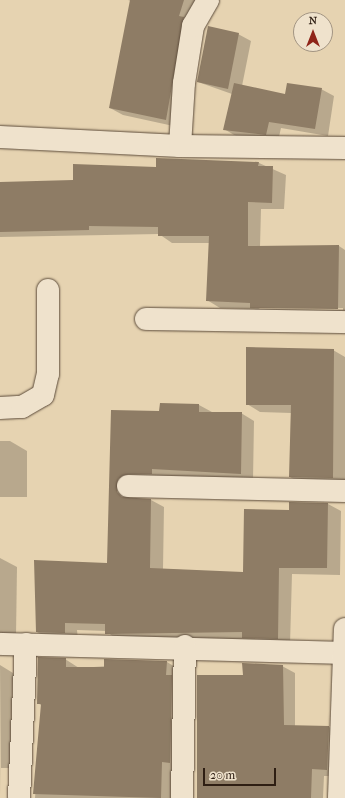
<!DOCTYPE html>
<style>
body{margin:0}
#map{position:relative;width:345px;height:798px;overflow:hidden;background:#e6d3b1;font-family:"IM FELL French Canon",serif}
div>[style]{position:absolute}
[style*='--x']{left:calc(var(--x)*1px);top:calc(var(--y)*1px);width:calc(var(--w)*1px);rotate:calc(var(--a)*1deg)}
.shadow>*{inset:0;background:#0003}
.building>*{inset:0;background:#8e7c65}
.roads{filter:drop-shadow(0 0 1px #5c4b3a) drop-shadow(0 0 1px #5c4b3a)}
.minor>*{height:22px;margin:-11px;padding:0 11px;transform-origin:11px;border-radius:11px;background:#efe2cc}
span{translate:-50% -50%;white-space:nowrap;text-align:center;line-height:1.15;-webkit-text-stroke:3.5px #efe2cc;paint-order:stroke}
.north{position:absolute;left:293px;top:12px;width:40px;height:40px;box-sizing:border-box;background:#efe2cc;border:1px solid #a29482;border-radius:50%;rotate:0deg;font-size:11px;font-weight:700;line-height:16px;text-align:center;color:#2e1e13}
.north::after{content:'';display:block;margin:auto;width:14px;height:18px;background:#8f2418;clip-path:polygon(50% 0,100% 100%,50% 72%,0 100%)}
.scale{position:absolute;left:203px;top:768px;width:73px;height:18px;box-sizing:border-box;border:2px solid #2e1e13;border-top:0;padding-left:5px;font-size:12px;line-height:14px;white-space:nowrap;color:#2e1e13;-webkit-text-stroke:3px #efe2cc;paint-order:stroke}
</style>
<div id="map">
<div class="shadow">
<i style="clip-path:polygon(128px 0,198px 0,178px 127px,123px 115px,110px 108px,131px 1px)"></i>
<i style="clip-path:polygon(238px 34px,251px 41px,242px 86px,286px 96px,321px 89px,334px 96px,328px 136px,281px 128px,278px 141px,236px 136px,224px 129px,232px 94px,198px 82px)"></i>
<i style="clip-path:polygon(evenodd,157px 159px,259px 163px,286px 175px,284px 209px,261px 209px,260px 247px,339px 246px,345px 250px,345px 316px,264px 315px,254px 309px,220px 308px,207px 300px,210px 243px,172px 243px,159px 234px,0 237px,0 183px,74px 181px,157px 168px,157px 159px,257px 307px,343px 308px,343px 310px,260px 309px,257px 307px)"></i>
<i style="clip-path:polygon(333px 350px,345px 357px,345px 486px,304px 485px,290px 477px,291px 413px,260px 412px,247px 404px)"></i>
<i style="clip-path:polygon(161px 404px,199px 405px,212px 412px,241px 413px,254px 421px,253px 480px,164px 476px,164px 481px,130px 487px,129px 498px,151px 500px,164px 507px,163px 569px,244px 573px,290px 511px,290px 503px,328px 504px,341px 511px,340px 575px,292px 574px,290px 645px,256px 645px,246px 639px,119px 641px,106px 631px,77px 630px,78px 640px,49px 639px,37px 632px,108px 564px,112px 411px,160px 412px)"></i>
<i style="clip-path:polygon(0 441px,10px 441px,27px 451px,27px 497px,0 497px)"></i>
<i style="clip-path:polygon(0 558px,17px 567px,16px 636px,0 635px)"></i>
<i style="clip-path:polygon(65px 659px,79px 668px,167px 662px,180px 670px,174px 798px,35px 798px,42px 706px,38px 703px)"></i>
<i style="clip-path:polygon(0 665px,13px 673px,10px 768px,1px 768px,1px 798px)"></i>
<i style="clip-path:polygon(282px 666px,295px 673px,295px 726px,329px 727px,341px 734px,340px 776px,324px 776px,323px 798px,199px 798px,198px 676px,244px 676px)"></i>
</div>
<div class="building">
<i style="clip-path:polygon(130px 0,184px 0,179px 16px,184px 17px,166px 120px,109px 108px)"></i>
<i style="clip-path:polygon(208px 26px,239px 33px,228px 89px,197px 82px)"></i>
<i style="clip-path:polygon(234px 83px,285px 94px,287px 83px,322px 88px,315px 129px,269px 122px,266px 135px,223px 130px)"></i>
<i style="clip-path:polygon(156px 158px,259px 162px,258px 166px,273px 166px,272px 203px,248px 202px,248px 246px,339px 245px,338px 309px,250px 308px,250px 303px,206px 301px,209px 236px,158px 236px,158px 227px,89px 226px,89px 230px,0 232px,0 182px,73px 180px,73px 164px,156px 167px)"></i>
<i style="clip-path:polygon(246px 347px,334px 349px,333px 478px,289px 477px,291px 405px,246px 405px)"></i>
<i style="clip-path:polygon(160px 403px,199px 404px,199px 412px,242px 412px,241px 474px,152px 469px,152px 474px,128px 474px,118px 479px,117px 492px,122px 497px,151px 499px,150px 568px,243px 572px,244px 509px,289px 510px,289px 502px,328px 503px,327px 568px,279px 568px,278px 639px,242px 638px,242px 632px,105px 634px,105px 624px,65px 623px,65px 633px,36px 632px,34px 560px,107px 563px,111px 410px,159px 411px)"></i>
<i style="clip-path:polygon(38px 657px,66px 658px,66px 667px,104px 667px,104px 659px,167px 661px,166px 675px,172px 675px,170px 763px,162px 762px,161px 798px,33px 794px,41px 704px,37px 704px)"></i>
<i style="clip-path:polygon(242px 663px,283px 665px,284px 725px,329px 726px,327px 770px,312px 769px,311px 798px,197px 798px,197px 675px,243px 675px)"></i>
</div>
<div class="roads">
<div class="minor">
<i style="--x:0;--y:137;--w:180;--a:2.9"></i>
<i style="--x:180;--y:146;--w:165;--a:0.7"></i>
<i style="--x:180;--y:146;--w:63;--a:-86.4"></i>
<i style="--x:184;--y:83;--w:58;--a:-81"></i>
<i style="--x:193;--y:26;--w:30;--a:-60"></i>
<i style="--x:146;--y:319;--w:199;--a:0.9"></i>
<i style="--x:0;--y:408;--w:22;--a:-3"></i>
<i style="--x:22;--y:407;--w:24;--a:-30"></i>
<i style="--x:43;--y:395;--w:22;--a:-77"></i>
<i style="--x:48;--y:374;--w:84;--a:-90"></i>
<i style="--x:128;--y:486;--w:217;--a:1.3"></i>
<i style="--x:0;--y:644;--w:345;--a:1.5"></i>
<i style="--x:19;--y:798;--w:154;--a:-87.4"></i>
<i style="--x:182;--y:798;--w:152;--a:-88.9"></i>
<i style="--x:339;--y:798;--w:169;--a:-88"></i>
</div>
</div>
<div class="north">N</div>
<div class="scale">20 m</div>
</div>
